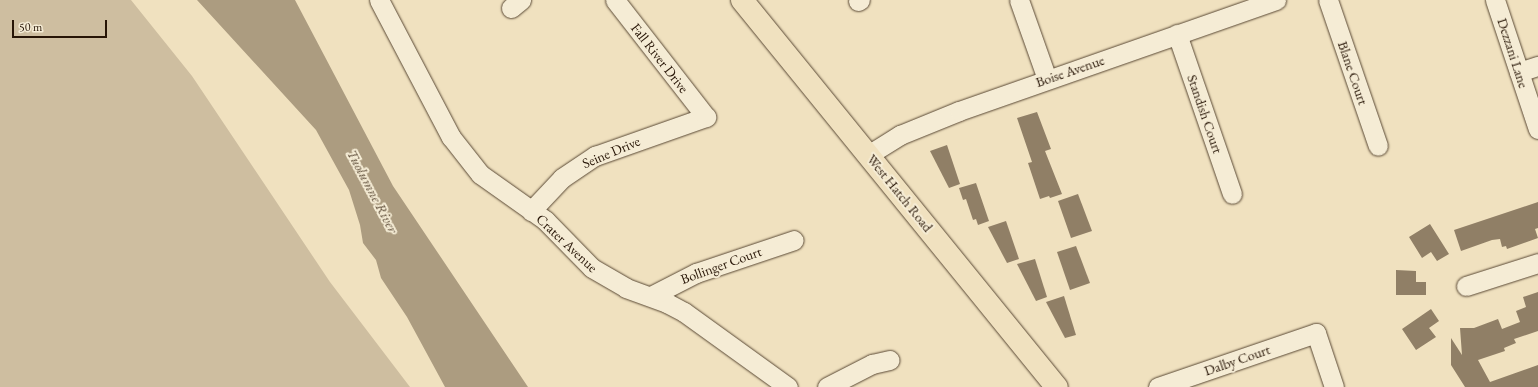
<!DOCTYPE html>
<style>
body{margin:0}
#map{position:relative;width:1538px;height:387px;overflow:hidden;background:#f0e1bf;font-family:"EB Garamond",serif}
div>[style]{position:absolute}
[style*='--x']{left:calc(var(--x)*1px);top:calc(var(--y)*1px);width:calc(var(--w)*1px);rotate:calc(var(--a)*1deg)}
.green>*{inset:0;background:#cebea0}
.water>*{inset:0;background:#ac9c80}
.building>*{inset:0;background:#907f66}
.roads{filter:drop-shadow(0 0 1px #594834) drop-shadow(0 0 1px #594834)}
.minor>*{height:19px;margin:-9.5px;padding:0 9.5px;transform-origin:9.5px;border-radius:9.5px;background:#f5ecd5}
.major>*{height:22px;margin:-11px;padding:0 11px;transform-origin:11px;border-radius:11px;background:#f0e1bf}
span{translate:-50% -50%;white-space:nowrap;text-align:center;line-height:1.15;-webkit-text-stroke:4px #f5ecd5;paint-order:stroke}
.street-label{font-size:14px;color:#271506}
.water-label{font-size:15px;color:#5c4b37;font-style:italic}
.scale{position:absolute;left:12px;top:20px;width:95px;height:18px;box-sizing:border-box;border:2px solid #271506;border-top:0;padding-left:5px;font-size:12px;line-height:14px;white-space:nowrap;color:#271506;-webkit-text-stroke:3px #f5ecd5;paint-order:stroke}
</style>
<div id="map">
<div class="green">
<i style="clip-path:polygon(0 0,131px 0,192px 76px,330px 282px,410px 387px,0 387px)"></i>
</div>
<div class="water">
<i style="clip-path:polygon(197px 0,295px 0,393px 186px,528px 387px,445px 387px,407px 317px,381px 278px,376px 260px,363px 243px,360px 225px,349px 190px,316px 130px)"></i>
</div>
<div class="building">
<i style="clip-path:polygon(1037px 112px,1051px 149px,1045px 151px,1062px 194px,1050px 198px,1049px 196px,1040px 199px,1028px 163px,1032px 162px,1017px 118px)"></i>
<i style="clip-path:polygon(947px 145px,960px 184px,949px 188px,930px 151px)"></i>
<i style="clip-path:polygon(976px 183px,989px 221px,978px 225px,976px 219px,973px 220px,966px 199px,963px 200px,959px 188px)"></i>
<i style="clip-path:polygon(1078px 194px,1092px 231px,1071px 238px,1058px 201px)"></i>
<i style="clip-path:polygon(1538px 202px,1538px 228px,1535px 229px,1538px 238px,1507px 249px,1506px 246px,1502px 247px,1500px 239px,1492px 240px,1461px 251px,1454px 230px)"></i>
<i style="clip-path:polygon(1006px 221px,1019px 259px,1007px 263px,988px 227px)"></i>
<i style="clip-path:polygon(1430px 224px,1449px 254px,1437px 261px,1431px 252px,1422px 258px,1409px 237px)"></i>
<i style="clip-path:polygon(1076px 246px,1090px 283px,1070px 290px,1057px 252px)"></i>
<i style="clip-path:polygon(1035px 259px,1047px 297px,1036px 301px,1017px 264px)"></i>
<i style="clip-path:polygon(1396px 270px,1416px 271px,1416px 282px,1426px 282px,1426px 295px,1396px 295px)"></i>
<i style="clip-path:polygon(1538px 292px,1538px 331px,1514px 339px,1516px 343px,1504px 348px,1505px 351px,1478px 360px,1490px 382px,1538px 365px,1538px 387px,1465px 387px,1451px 365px,1451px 338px,1462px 355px,1460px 328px,1474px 328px,1498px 319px,1502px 329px,1520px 322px,1516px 311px,1526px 307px,1523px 297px)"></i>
<i style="clip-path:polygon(1064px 296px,1076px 335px,1065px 338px,1046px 302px)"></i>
<i style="clip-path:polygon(1431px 309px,1439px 321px,1429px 328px,1436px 337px,1416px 350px,1402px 329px)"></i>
</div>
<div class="roads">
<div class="minor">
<i style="--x:379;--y:0;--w:155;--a:62.3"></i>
<i style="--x:451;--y:137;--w:47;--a:51.9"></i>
<i style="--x:480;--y:174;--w:80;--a:35.3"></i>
<i style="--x:545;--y:220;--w:67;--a:45.6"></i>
<i style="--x:592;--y:268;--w:39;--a:30"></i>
<i style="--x:626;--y:288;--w:44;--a:20.1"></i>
<i style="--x:667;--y:303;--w:19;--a:28"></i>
<i style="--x:684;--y:312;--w:128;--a:35.8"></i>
<i style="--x:1019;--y:0;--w:84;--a:70.5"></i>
<i style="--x:1328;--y:0;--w:154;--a:71.1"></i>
<i style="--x:1495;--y:0;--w:136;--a:71.6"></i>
<i style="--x:858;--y:1;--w:2;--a:-27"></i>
<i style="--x:511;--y:8;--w:13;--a:-39"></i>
<i style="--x:1177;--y:34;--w:169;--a:71"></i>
<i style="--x:1519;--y:72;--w:20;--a:-18"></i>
<i style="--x:868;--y:155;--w:38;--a:-32"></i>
<i style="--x:900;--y:135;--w:64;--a:-22.1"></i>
<i style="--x:959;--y:111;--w:336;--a:-19.3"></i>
<i style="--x:531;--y:211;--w:45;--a:-46.8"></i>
<i style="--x:562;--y:178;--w:40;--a:-34"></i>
<i style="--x:595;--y:156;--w:118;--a:-19.4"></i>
<i style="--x:706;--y:117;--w:148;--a:-127.9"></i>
<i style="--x:1466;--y:286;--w:76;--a:-17.7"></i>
<i style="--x:651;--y:296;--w:51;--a:-27.1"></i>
<i style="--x:696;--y:273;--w:103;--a:-18.6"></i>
<i style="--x:827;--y:387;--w:51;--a:-27.1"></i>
<i style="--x:872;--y:364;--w:18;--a:-13"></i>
<i style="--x:1158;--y:387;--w:167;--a:-18.9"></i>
<i style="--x:1316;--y:333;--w:57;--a:71.6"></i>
</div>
<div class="major">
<i style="--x:742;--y:0;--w:499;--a:50.9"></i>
</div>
</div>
<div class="street-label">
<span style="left:1513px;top:53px;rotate:72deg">Dezzani Lane</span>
<span style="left:660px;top:58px;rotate:52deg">Fall River Drive</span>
<span style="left:1070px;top:71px;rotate:-19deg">Boise Avenue</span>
<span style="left:1353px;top:73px;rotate:71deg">Blane Court</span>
<span style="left:1205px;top:114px;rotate:71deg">Standish Court</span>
<span style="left:611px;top:152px;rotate:-23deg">Seine Drive</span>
<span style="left:900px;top:193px;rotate:51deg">West Hatch Road</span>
<span style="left:567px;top:243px;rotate:43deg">Crater Avenue</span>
<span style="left:721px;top:265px;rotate:-20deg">Bollinger Court</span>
<span style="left:1237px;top:360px;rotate:-19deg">Dalby Court</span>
</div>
<div class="water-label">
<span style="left:373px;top:191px;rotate:62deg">Tuolumne River</span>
</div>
<div class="scale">50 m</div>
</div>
